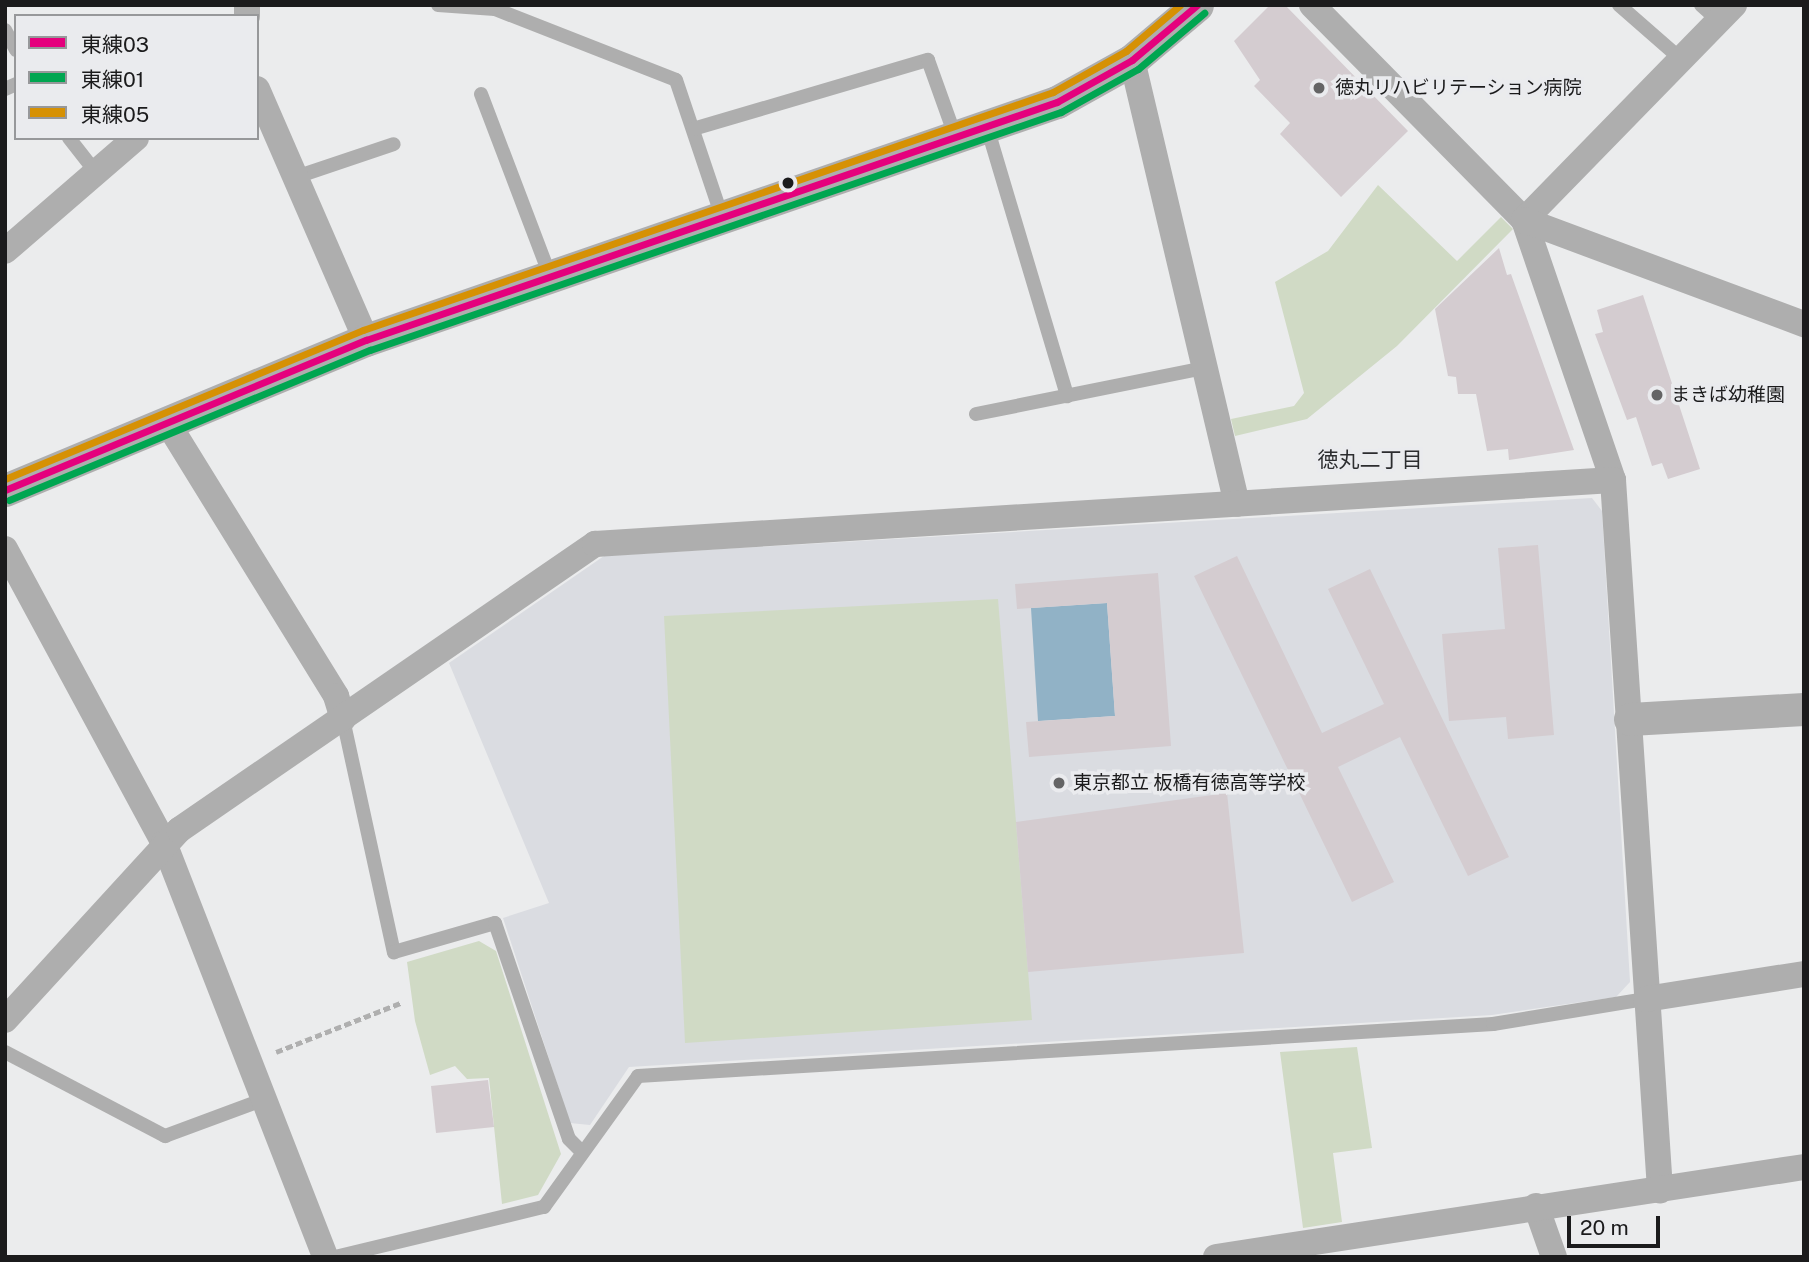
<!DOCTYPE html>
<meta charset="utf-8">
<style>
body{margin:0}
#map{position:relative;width:1809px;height:1262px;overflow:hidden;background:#ebeced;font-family:"Public Sans","Noto Sans JP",sans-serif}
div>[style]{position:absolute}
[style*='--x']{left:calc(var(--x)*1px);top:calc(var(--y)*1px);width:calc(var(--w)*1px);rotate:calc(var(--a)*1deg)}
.built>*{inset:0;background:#dadce1}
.green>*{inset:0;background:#d0dac5}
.water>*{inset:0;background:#91b2c6}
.building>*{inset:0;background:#d4ccd0}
.path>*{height:4.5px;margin-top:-2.25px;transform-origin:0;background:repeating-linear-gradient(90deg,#afafaf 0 7px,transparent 0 10.5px)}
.service>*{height:14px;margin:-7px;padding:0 7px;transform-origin:7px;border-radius:7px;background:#aeaeae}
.minor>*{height:26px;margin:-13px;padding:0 13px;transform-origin:13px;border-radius:13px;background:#aeaeae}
.tertiary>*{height:33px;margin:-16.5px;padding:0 16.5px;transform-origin:16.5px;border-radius:16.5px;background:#aeaeae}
.bus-1>*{height:7px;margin:-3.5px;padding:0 3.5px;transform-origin:3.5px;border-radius:3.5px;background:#e5007d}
.bus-2>*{height:7px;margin:-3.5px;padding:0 3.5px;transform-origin:3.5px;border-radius:3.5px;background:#00a651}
.bus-3>*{height:7px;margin:-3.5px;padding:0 3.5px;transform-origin:3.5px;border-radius:3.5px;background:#d69104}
.dots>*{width:19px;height:19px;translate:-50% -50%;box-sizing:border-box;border:4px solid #eaebee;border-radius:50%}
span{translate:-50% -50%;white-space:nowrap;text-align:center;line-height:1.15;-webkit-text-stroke:7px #eaebee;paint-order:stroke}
.poi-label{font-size:19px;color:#1b1b1c}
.left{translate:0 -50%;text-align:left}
.neighbourhood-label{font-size:21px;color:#2c2d2f}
.frame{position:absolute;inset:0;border:7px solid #1b1b1c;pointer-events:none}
.legend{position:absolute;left:14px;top:14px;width:245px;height:126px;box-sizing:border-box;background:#eaebee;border:2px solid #97989a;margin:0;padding:9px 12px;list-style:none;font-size:21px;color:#1b1b1c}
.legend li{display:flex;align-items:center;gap:14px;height:35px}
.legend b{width:35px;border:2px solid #97989a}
.scale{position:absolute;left:1567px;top:1216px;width:93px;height:32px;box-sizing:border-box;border:4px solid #1b1b1c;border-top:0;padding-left:9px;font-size:21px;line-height:24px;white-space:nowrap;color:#1b1b1c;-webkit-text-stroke:5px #eaebee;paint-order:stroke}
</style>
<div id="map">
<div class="built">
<i style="clip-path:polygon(1592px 498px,1602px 511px,1630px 982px,1616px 997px,1492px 1015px,629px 1067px,590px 1125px,570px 1123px,503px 918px,549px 903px,449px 663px,604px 556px)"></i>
</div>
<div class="green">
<i style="clip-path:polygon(1378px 185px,1457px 261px,1501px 217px,1513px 229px,1397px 346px,1307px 419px,1235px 436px,1231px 419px,1294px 406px,1304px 393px,1275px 282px,1328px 251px)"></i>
<i style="clip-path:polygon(998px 599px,1032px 1020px,685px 1043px,664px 616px)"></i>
<i style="clip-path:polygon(479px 941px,496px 951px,561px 1154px,538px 1195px,502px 1204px,489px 1078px,467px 1079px,455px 1066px,430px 1075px,415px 1021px,407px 962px)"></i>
<i style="clip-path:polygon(1357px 1047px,1372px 1148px,1333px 1153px,1342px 1222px,1303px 1228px,1280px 1052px)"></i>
</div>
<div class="water">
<i style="clip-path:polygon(1107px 603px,1115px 716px,1038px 721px,1031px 608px)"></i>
</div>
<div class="building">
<i style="clip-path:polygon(1270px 5px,1285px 5px,1408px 131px,1341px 197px,1280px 134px,1290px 123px,1254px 86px,1260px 80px,1234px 41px)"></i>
<i style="clip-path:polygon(1499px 248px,1507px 275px,1511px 274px,1574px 450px,1509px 460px,1508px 449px,1487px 451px,1476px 394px,1458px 394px,1456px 377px,1448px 376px,1435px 309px)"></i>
<i style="clip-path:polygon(1643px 295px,1700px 469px,1668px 479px,1662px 463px,1652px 466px,1636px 417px,1627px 420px,1595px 334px,1603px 332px,1597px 310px)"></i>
<i style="clip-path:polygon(1538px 545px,1554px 735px,1508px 739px,1506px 717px,1449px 721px,1442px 634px,1505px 629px,1498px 548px)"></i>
<i style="clip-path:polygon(1237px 556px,1322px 733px,1384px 704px,1328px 589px,1370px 569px,1509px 857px,1468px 876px,1400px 737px,1338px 767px,1394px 882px,1352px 902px,1194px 576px)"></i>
<i style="clip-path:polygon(1158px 573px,1171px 746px,1029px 757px,1026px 722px,1115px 716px,1107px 603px,1017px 609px,1015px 584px)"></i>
<i style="clip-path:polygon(1227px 793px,1244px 953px,1028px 972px,1016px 822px)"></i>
<i style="clip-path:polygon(488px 1080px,494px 1127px,436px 1133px,431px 1086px)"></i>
</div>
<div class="path">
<i style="--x:276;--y:1052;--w:136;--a:-21.5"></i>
</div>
<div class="service">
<i style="--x:438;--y:5;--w:57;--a:4"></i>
<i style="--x:495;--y:9;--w:194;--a:21.4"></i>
<i style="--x:676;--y:80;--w:145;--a:71.4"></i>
<i style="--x:1619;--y:5;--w:82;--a:41.1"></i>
<i style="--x:1701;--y:5;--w:24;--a:42"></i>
<i style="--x:5;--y:30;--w:23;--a:61"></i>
<i style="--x:5;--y:89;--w:12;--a:-24"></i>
<i style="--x:481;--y:94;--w:195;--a:69.2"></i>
<i style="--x:987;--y:127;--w:281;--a:73.4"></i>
<i style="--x:693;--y:129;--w:245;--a:-16.4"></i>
<i style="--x:928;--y:60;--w:83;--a:70.3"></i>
<i style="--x:69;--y:138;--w:41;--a:52"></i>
<i style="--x:296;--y:177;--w:103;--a:-18.6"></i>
<i style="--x:976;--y:414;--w:234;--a:-11.4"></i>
<i style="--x:343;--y:719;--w:239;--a:77.7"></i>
<i style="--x:394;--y:952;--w:105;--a:-16"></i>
<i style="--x:495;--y:923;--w:228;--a:71.1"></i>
<i style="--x:569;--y:1139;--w:18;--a:45"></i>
<i style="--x:5;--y:1052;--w:181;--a:27.7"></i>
<i style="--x:165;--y:1136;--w:109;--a:-20.4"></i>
<i style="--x:335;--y:1257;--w:215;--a:-13.5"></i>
<i style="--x:544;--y:1207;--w:161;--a:-54.3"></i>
<i style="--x:638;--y:1076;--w:857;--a:-3.48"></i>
<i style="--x:1493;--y:1024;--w:155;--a:-9.3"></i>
</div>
<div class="minor">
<i style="--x:247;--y:5;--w:11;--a:90"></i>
<i style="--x:1312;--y:5;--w:302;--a:45.4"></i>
<i style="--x:1524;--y:220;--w:275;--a:71.1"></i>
<i style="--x:1613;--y:480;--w:712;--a:86.21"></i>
<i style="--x:1734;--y:5;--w:301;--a:134.3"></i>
<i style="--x:1524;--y:220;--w:299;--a:20.4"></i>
<i style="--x:1132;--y:60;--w:456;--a:76.7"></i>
<i style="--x:257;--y:89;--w:274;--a:66.5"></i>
<i style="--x:5;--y:251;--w:173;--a:-40.8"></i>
<i style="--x:167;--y:422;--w:322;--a:58.3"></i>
<i style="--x:336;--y:696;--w:24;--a:73"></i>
<i style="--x:5;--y:549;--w:334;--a:61.6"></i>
<i style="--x:164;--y:843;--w:444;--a:68.7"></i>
<i style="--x:1646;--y:999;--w:160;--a:-9"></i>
<i style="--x:5;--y:1020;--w:258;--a:-47.5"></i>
<i style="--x:179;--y:830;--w:505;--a:-34.51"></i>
<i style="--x:595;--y:544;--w:1020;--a:-3.6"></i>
<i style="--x:1536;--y:1206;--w:54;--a:70.6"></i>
<i style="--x:1216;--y:1257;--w:595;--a:-8.7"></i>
</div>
<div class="tertiary">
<i style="--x:5;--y:490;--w:391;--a:-22.6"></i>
<i style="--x:366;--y:340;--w:731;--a:-19.01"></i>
<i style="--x:1057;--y:102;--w:86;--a:-29.2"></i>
<i style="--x:1132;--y:60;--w:85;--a:-40.2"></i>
<i style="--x:1630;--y:719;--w:174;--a:-3.3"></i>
</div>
<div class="bus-1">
<i style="--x:5;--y:490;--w:391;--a:-22.6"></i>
<i style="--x:366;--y:340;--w:731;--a:-19.01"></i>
<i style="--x:1057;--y:102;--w:86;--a:-29.2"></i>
<i style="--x:1132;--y:60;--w:85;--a:-40.2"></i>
</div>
<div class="bus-2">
<i style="--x:9;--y:500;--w:391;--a:-22.6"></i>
<i style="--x:370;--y:350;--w:731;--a:-19.01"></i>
<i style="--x:1061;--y:112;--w:88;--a:-29.2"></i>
<i style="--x:1138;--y:69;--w:87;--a:-40.3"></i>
</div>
<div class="bus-3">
<i style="--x:5;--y:479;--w:388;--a:-22.6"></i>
<i style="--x:363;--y:330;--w:730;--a:-19.03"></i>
<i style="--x:1053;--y:92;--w:84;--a:-29.3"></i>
<i style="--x:1126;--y:51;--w:71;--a:-40.4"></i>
</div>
<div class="dots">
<i style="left:1319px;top:88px;background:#646465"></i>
<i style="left:788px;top:183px;background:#1b1b1c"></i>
<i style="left:1657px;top:395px;background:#646465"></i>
<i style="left:1059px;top:783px;background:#646465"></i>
</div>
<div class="poi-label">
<span class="left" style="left:1335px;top:88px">徳丸リハビリテーション病院</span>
<span class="left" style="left:1671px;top:395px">まきば幼稚園</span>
<span class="left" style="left:1073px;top:783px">東京都立 板橋有徳高等学校</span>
</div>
<div class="neighbourhood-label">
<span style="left:1370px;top:460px">徳丸二丁目</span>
</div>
<div class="frame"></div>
<ul class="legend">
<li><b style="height:9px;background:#e5007d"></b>東練03</li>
<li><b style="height:9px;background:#00a651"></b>東練01</li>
<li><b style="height:9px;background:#d69104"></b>東練05</li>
</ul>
<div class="scale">20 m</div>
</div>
